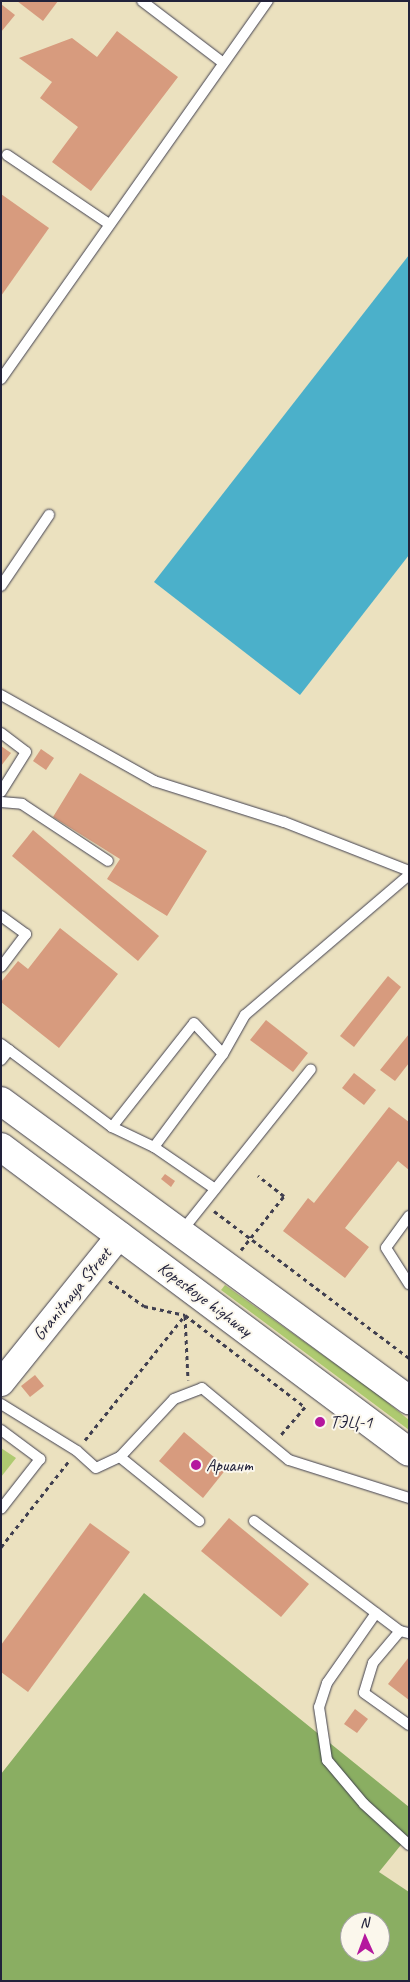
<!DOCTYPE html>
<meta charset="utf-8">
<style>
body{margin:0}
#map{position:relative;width:410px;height:1982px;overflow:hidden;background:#ebe1bf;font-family:Caveat,sans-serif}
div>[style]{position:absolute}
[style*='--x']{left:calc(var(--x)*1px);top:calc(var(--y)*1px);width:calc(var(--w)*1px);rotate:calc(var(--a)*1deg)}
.green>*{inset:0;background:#aeca70}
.forest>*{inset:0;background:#8aae62}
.water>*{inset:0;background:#4bb0ca}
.building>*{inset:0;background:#d79b7e}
.path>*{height:3px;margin-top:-1.5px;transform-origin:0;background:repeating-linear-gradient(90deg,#403f4f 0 4px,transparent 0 8px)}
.roads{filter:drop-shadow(0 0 1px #403f4f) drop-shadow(0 0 1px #403f4f)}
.service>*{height:10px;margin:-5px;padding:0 5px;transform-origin:5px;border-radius:5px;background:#fff}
.tertiary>*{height:26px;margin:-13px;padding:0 13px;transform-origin:13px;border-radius:13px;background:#fff}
.primary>*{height:28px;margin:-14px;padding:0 14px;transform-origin:14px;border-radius:14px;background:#fff}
.dots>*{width:14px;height:14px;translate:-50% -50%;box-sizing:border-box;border:2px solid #fbf7ec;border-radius:50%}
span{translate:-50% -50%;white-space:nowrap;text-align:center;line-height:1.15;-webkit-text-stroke:4px #fbf7ec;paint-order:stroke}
.street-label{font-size:18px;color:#22223b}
.poi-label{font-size:18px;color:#22223b}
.left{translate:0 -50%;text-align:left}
.frame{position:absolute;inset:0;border:2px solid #22223b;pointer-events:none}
.north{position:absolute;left:340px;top:1912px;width:50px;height:50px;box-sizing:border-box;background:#fbf7ec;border:1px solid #a4a2a5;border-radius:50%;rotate:358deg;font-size:14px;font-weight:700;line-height:20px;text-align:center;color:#22223b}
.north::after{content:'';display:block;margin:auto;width:18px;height:22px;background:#b5179e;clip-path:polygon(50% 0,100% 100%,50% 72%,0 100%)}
</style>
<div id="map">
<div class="green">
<i style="clip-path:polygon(225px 1285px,376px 1393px,409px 1420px,409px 1430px,221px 1290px)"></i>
<i style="clip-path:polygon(1px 1448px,16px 1458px,1px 1477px)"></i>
</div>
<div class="forest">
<i style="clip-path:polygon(evenodd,144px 1593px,409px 1807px,409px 1835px,379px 1872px,409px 1892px,409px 1981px,1px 1981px,1px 1774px,144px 1593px,350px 1922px,380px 1922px,380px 1952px,350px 1952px,350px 1922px)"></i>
</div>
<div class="water">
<i style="clip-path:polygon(409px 255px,409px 555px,300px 695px,154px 582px)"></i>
</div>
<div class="building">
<i style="clip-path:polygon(17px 1px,58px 1px,43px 21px)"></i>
<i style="clip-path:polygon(1px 4px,15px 15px,1px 32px)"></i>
<i style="clip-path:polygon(117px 31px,178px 77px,91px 191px,52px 162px,78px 127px,40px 98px,52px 82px,19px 58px,72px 38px,97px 57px)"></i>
<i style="clip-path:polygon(1px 194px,49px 228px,1px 296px)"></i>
<i style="clip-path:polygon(1px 746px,11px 753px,1px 766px)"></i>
<i style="clip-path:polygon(41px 749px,54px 758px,46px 770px,33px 761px)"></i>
<i style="clip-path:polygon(80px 773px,207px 851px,167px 916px,107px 879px,120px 859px,53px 817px)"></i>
<i style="clip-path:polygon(33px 830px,159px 936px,138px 961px,12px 856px)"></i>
<i style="clip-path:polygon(60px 928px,118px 974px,59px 1048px,1px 1002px,1px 982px,18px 961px,28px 969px)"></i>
<i style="clip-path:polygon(388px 976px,401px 987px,354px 1047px,340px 1036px)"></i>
<i style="clip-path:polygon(266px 1020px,308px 1053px,293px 1072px,250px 1040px)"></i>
<i style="clip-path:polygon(409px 1034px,409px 1063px,395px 1081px,380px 1070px)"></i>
<i style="clip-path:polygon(354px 1073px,376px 1090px,364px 1105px,342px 1088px)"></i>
<i style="clip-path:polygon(389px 1107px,409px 1122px,409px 1170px,398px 1161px,345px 1228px,369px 1247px,345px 1278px,283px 1231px,308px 1198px,314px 1203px)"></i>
<i style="clip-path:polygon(165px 1174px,175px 1181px,171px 1187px,161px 1179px)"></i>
<i style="clip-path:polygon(35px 1375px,44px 1386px,30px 1397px,21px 1386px)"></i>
<i style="clip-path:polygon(184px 1432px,227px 1468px,203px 1498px,159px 1461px)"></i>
<i style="clip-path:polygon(229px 1518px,309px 1584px,281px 1617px,201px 1551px)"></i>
<i style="clip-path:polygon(90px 1523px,130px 1552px,28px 1692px,1px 1672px,1px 1645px)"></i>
<i style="clip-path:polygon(409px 1657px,409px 1700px,388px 1684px)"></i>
<i style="clip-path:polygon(355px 1709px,368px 1719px,357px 1733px,344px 1724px)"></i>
</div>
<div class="path">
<i style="--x:214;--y:1211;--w:244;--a:37"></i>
<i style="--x:241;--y:1250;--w:69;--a:-51.5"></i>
<i style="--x:284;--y:1196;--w:33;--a:-142"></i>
<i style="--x:109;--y:1281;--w:43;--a:35.5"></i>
<i style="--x:144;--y:1306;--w:42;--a:12.4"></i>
<i style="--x:185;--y:1315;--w:151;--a:37.5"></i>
<i style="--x:305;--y:1407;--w:38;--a:131"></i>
<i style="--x:185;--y:1316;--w:64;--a:87.3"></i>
<i style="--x:85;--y:1440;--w:160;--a:-51.3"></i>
<i style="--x:1;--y:1547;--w:110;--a:-51.7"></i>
</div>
<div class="roads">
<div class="service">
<i style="--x:142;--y:1;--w:101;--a:37.3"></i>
<i style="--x:7;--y:155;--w:123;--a:34.1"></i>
<i style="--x:1;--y:379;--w:463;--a:-54.8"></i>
<i style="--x:1;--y:586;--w:86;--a:-55.9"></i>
<i style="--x:1;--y:695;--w:176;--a:29.3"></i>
<i style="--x:154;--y:781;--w:136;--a:17.5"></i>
<i style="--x:284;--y:822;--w:134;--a:21.4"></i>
<i style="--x:1;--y:733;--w:31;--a:37"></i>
<i style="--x:26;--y:752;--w:47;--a:122"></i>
<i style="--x:1;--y:802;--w:21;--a:5"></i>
<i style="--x:22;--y:804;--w:103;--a:33.5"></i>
<i style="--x:1;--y:916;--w:31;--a:36"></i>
<i style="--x:26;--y:934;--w:41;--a:127.1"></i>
<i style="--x:1;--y:1044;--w:139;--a:36.8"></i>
<i style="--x:112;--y:1127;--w:47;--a:25.5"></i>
<i style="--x:154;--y:1147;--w:74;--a:34.5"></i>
<i style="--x:1;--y:1060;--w:13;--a:-51"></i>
<i style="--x:112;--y:1127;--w:132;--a:-51.7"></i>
<i style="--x:194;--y:1023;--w:42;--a:46.9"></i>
<i style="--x:154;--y:1147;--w:116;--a:-53.4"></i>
<i style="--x:223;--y:1054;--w:45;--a:-60.6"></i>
<i style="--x:245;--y:1015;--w:216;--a:-40.5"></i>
<i style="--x:409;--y:1216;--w:39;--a:126"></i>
<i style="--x:386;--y:1248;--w:43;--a:57.4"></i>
<i style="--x:181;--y:1232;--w:208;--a:-51.4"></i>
<i style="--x:1;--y:1404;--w:89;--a:31.7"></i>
<i style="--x:77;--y:1451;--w:25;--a:42"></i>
<i style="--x:96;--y:1468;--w:26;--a:-25"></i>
<i style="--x:120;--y:1457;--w:79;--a:-47"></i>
<i style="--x:174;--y:1399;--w:30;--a:-21"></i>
<i style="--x:202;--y:1388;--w:113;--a:39.6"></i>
<i style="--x:289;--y:1460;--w:126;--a:17.6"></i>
<i style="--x:1;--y:1430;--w:49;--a:36.6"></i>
<i style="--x:40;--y:1459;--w:63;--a:128"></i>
<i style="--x:120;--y:1457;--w:102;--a:39"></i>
<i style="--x:254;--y:1521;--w:183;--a:37"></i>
<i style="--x:400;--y:1631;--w:9;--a:13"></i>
<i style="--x:376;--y:1613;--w:85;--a:125"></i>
<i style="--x:327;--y:1683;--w:25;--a:108"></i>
<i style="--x:319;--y:1707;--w:54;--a:81.4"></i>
<i style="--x:327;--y:1760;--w:57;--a:49.9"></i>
<i style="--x:364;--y:1804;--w:61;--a:42.3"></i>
<i style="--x:400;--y:1631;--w:42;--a:130.2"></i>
<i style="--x:373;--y:1663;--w:31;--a:107"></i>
<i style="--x:364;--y:1693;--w:55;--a:35.4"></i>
</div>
<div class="tertiary">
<i style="--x:1;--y:1383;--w:190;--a:-51.2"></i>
</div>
<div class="primary">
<i style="--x:1;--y:1101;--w:506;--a:36.24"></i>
<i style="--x:1;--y:1147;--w:509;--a:36.78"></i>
</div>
</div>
<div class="dots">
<i style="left:320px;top:1422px;background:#b5179e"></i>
<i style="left:196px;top:1465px;background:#b5179e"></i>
</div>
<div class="street-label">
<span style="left:72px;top:1294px;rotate:-51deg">Granitnaya Street</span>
<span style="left:205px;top:1299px;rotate:37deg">Kopeskoye highway</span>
</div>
<div class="poi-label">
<span class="left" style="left:330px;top:1422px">ТЭЦ-1</span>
<span class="left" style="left:206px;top:1465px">Ариант</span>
</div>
<div class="frame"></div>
<div class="north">N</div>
</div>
